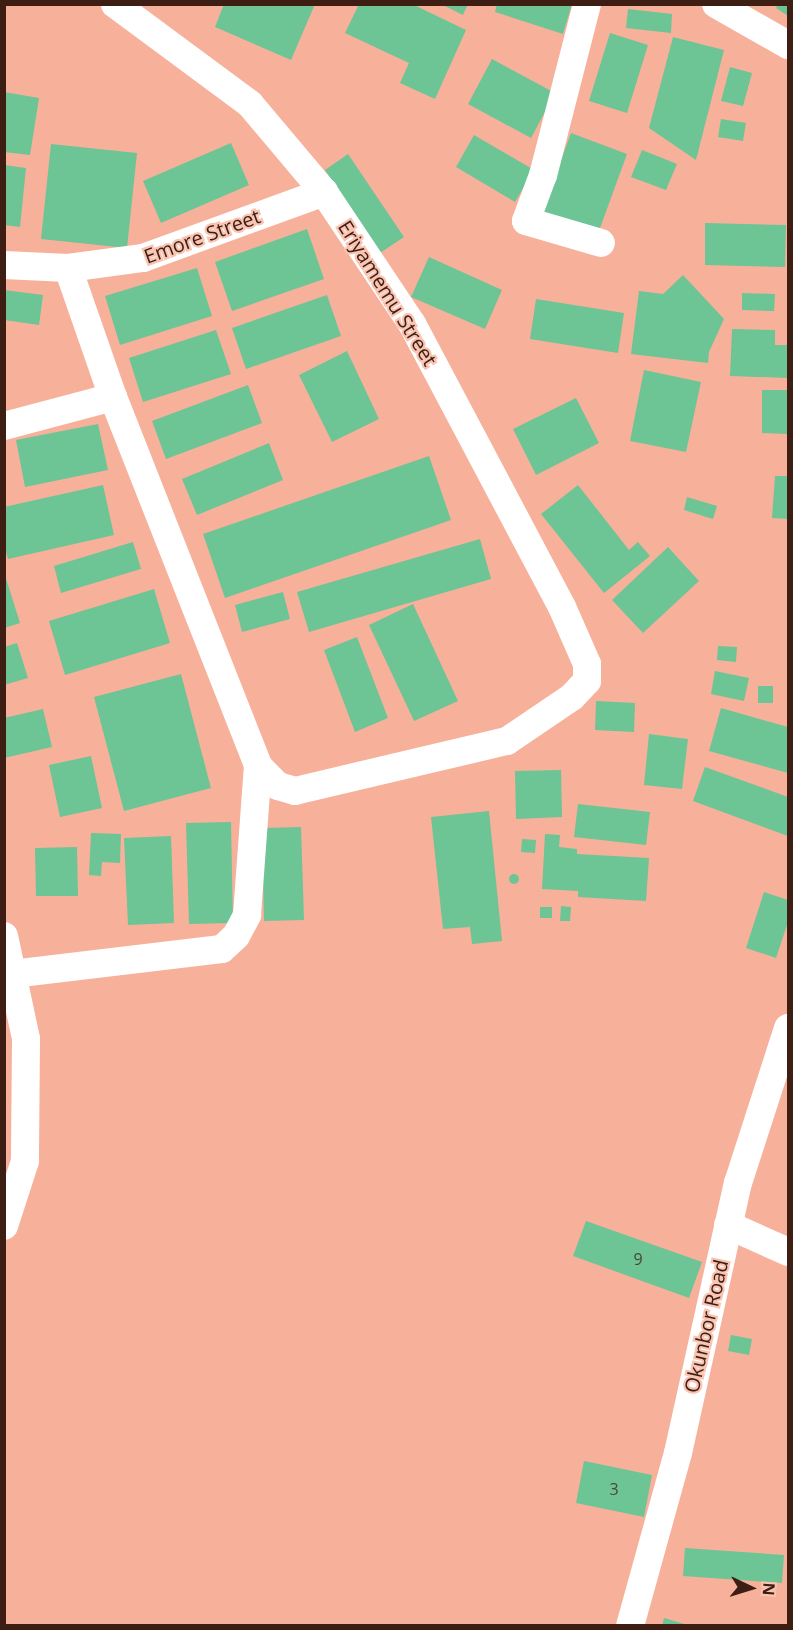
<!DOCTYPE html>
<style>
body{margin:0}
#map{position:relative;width:793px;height:1630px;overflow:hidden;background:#f7b19b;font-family:"Open Sans",sans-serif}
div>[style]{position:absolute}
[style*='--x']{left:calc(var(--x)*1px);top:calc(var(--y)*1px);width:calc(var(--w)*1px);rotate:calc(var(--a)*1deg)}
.building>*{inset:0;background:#6dc495}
.round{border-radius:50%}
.minor>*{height:28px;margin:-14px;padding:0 14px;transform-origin:14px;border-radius:14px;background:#fff}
span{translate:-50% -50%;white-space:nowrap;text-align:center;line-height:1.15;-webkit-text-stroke:4.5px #f9c4b2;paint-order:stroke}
.number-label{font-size:16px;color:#4a4734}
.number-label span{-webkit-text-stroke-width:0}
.street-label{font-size:20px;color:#3e1d13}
.frame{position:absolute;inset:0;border:6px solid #3e1d13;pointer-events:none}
.north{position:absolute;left:721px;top:1558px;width:60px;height:60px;-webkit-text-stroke:4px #f9c4b2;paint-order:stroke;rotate:94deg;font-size:16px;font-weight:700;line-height:24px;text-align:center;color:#3e1d13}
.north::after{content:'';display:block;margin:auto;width:21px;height:27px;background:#3e1d13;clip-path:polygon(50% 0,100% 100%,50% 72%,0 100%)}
</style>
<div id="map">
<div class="building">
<i style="clip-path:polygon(224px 4px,315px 4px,291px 60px,215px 27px)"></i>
<i style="clip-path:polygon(359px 4px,412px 4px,466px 30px,435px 99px,400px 83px,409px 63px,345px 33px)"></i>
<i style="clip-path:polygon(441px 4px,468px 4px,463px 15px)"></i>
<i style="clip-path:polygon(497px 4px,572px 4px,563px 34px,495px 12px)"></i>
<i style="clip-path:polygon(778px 4px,788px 4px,788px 16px,776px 8px)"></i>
<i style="clip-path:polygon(628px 9px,672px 14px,671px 33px,626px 28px)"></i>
<i style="clip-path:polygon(610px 33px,648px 45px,627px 113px,589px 101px)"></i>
<i style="clip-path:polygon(673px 37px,724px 50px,696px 160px,649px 128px)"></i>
<i style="clip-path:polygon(492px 59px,555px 93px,531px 138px,468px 104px)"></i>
<i style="clip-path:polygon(730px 67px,752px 73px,743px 106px,721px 101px)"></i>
<i style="clip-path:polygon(4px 92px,39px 98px,30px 155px,4px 152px)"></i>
<i style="clip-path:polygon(721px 119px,746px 123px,743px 141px,718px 137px)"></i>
<i style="clip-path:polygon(571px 133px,627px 154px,596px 239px,540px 218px)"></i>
<i style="clip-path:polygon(474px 135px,534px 170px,515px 202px,456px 167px)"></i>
<i style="clip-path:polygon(231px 143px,249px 185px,161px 223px,143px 181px)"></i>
<i style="clip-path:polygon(51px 144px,137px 153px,127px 248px,41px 239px)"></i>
<i style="clip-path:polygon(642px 150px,677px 164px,666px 190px,631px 177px)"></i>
<i style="clip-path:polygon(348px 154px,404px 237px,380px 253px,325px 170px)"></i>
<i style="clip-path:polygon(4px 165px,26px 168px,20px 227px,4px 225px)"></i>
<i style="clip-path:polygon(705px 223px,786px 225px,785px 267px,705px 265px)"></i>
<i style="clip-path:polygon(307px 229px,324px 279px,232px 311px,215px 262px)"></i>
<i style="clip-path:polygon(429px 257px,502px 290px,485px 329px,411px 297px)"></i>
<i style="clip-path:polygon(197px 268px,212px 316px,120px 345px,105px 296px)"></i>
<i style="clip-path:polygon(683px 275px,724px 319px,709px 352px,708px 363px,631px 354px,639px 291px,663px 294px)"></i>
<i style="clip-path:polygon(4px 290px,43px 295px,39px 325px,4px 320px)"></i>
<i style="clip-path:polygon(742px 293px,775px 294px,774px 311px,742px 310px)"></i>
<i style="clip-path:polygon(327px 295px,341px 336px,246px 369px,232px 328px)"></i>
<i style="clip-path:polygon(536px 299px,624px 313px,618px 353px,530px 339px)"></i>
<i style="clip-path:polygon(732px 329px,775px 330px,775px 345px,788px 345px,788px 378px,730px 376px)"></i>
<i style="clip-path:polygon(216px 330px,231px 374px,143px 402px,129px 358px)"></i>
<i style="clip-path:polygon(347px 351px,379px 419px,332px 442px,299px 375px)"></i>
<i style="clip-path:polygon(644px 370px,701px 382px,686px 452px,630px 441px)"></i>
<i style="clip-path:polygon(248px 385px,262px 423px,166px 459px,152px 421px)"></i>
<i style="clip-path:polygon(762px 390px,788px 390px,788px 434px,762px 433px)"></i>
<i style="clip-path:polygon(576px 398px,599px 443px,536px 475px,513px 429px)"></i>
<i style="clip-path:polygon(98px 424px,108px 470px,25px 487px,16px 440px)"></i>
<i style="clip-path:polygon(269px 443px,283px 480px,197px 515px,182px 479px)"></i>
<i style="clip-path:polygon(429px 456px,451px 520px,225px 598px,203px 534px)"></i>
<i style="clip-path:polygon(775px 476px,788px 476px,788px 519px,772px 518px)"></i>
<i style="clip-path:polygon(103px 485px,114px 535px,8px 559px,4px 544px,4px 507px)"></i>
<i style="clip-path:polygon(578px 485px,629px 550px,638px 542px,650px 556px,604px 593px,541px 514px)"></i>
<i style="clip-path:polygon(687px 497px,717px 506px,713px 519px,684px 510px)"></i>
<i style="clip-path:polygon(480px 539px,491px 579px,309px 632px,297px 592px)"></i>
<i style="clip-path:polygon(133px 542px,141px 569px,61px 593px,54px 566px)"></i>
<i style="clip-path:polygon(668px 547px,699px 581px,643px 633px,612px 600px)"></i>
<i style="clip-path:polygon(5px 575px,20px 623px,4px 628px,4px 576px)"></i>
<i style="clip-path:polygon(154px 589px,170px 643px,65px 675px,49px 621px)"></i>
<i style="clip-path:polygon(283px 592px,290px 619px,242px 632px,235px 605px)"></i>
<i style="clip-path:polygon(413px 604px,458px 701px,414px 721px,369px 625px)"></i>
<i style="clip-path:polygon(357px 637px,388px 718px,355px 732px,324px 650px)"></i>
<i style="clip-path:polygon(17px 643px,28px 678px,4px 685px,4px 647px)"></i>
<i style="clip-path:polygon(718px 646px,737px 647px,736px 662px,717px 660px)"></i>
<i style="clip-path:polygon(715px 671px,749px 678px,744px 701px,711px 694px)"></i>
<i style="clip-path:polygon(181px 674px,211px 788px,124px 811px,94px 697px)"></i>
<i style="clip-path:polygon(758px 686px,773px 686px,773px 703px,758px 703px)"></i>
<i style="clip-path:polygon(596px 701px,635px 703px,634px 732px,595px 730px)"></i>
<i style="clip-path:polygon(721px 708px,788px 727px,788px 773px,709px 751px)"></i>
<i style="clip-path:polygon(43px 709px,52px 747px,4px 758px,4px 718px)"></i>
<i style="clip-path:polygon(649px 734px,688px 739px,682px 789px,644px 785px)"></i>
<i style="clip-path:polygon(91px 756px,102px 808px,60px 817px,49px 765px)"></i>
<i style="clip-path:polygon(705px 767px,788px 797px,788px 836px,693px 801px)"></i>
<i style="clip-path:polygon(561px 770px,562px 817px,516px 819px,515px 771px)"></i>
<i style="clip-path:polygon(578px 804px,650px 812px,646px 845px,574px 837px)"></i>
<i style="clip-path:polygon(489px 811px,502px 941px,472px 944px,470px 927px,443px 929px,431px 817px)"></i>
<i style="clip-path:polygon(231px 822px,233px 923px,189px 924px,186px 823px)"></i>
<i style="clip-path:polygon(301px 827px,304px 920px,264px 921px,262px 828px)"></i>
<i style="clip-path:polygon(91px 833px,121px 834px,120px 863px,102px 862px,101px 876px,89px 875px)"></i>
<i style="clip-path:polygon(545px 834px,560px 835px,559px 847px,577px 849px,577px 854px,649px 858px,646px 901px,578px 897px,578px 891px,542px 889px)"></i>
<i style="clip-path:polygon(171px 836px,174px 923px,128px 925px,124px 838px)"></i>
<i style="clip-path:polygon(522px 839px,536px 840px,535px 853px,521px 852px)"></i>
<i style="clip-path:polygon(77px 847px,78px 896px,36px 896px,35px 848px)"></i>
<i class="round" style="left:509px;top:874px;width:10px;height:10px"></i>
<i style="clip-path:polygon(764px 892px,788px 900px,788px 922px,776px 958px,746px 948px)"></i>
<i style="clip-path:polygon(561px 906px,571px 907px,570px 921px,560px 921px)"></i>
<i style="clip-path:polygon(540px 907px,552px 907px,552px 918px,540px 918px)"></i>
<i style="clip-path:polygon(586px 1221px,702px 1262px,689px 1298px,573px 1256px)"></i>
<i style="clip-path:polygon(731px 1335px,752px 1339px,749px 1355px,728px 1351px)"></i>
<i style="clip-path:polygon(584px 1461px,652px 1475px,644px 1517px,576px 1503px)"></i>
<i style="clip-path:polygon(685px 1548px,784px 1555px,782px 1583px,683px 1576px)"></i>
<i style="clip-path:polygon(664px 1618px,688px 1625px,688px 1626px,662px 1626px)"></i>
</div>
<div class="minor">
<i style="--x:587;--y:4;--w:177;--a:104.4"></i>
<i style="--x:543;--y:175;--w:49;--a:110.3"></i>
<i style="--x:526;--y:221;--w:78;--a:16.3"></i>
<i style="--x:716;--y:4;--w:83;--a:29.7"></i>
<i style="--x:4;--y:265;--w:64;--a:2.7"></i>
<i style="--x:68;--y:268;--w:76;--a:-7.6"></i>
<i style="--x:143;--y:258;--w:193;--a:-20"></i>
<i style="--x:68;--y:268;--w:137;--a:70.8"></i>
<i style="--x:113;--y:397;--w:396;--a:68.5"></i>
<i style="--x:258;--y:766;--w:28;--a:45"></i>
<i style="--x:278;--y:786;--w:18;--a:16"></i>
<i style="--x:295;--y:791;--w:218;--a:-13.3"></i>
<i style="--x:507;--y:741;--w:78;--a:-34.1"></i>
<i style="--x:572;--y:697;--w:22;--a:-47"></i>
<i style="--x:587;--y:681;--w:17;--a:-90"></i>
<i style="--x:587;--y:664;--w:62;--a:-113.7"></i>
<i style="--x:562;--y:607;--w:320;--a:-117.9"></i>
<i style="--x:412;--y:324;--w:159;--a:-123.7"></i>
<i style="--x:324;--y:192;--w:115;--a:-130.1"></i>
<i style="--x:250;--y:104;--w:168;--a:-143.5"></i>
<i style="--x:4;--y:426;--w:113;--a:-14.9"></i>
<i style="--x:4;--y:936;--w:105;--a:77.9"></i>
<i style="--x:26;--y:1039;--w:122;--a:90.5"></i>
<i style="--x:25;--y:1161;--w:68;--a:107.9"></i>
<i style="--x:12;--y:974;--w:211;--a:-6.8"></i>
<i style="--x:222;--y:949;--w:19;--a:-43"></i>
<i style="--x:236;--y:936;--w:24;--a:-62"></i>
<i style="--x:247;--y:915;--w:149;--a:-85.8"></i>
<i style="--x:728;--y:1225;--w:66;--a:24.2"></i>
<i style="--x:630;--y:1626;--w:180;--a:-74.5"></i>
<i style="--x:678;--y:1453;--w:277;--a:-77.5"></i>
<i style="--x:738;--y:1183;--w:163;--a:-72.1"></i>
</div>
<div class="number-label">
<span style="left:638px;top:1259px">9</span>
<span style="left:614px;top:1489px">3</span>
</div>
<div class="street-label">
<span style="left:202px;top:236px;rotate:-20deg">Emore Street</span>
<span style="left:388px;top:293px;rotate:58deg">Eriyamemu Street</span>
<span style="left:706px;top:1326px;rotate:-77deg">Okunbor Road</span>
</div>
<div class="frame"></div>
<div class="north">N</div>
</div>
